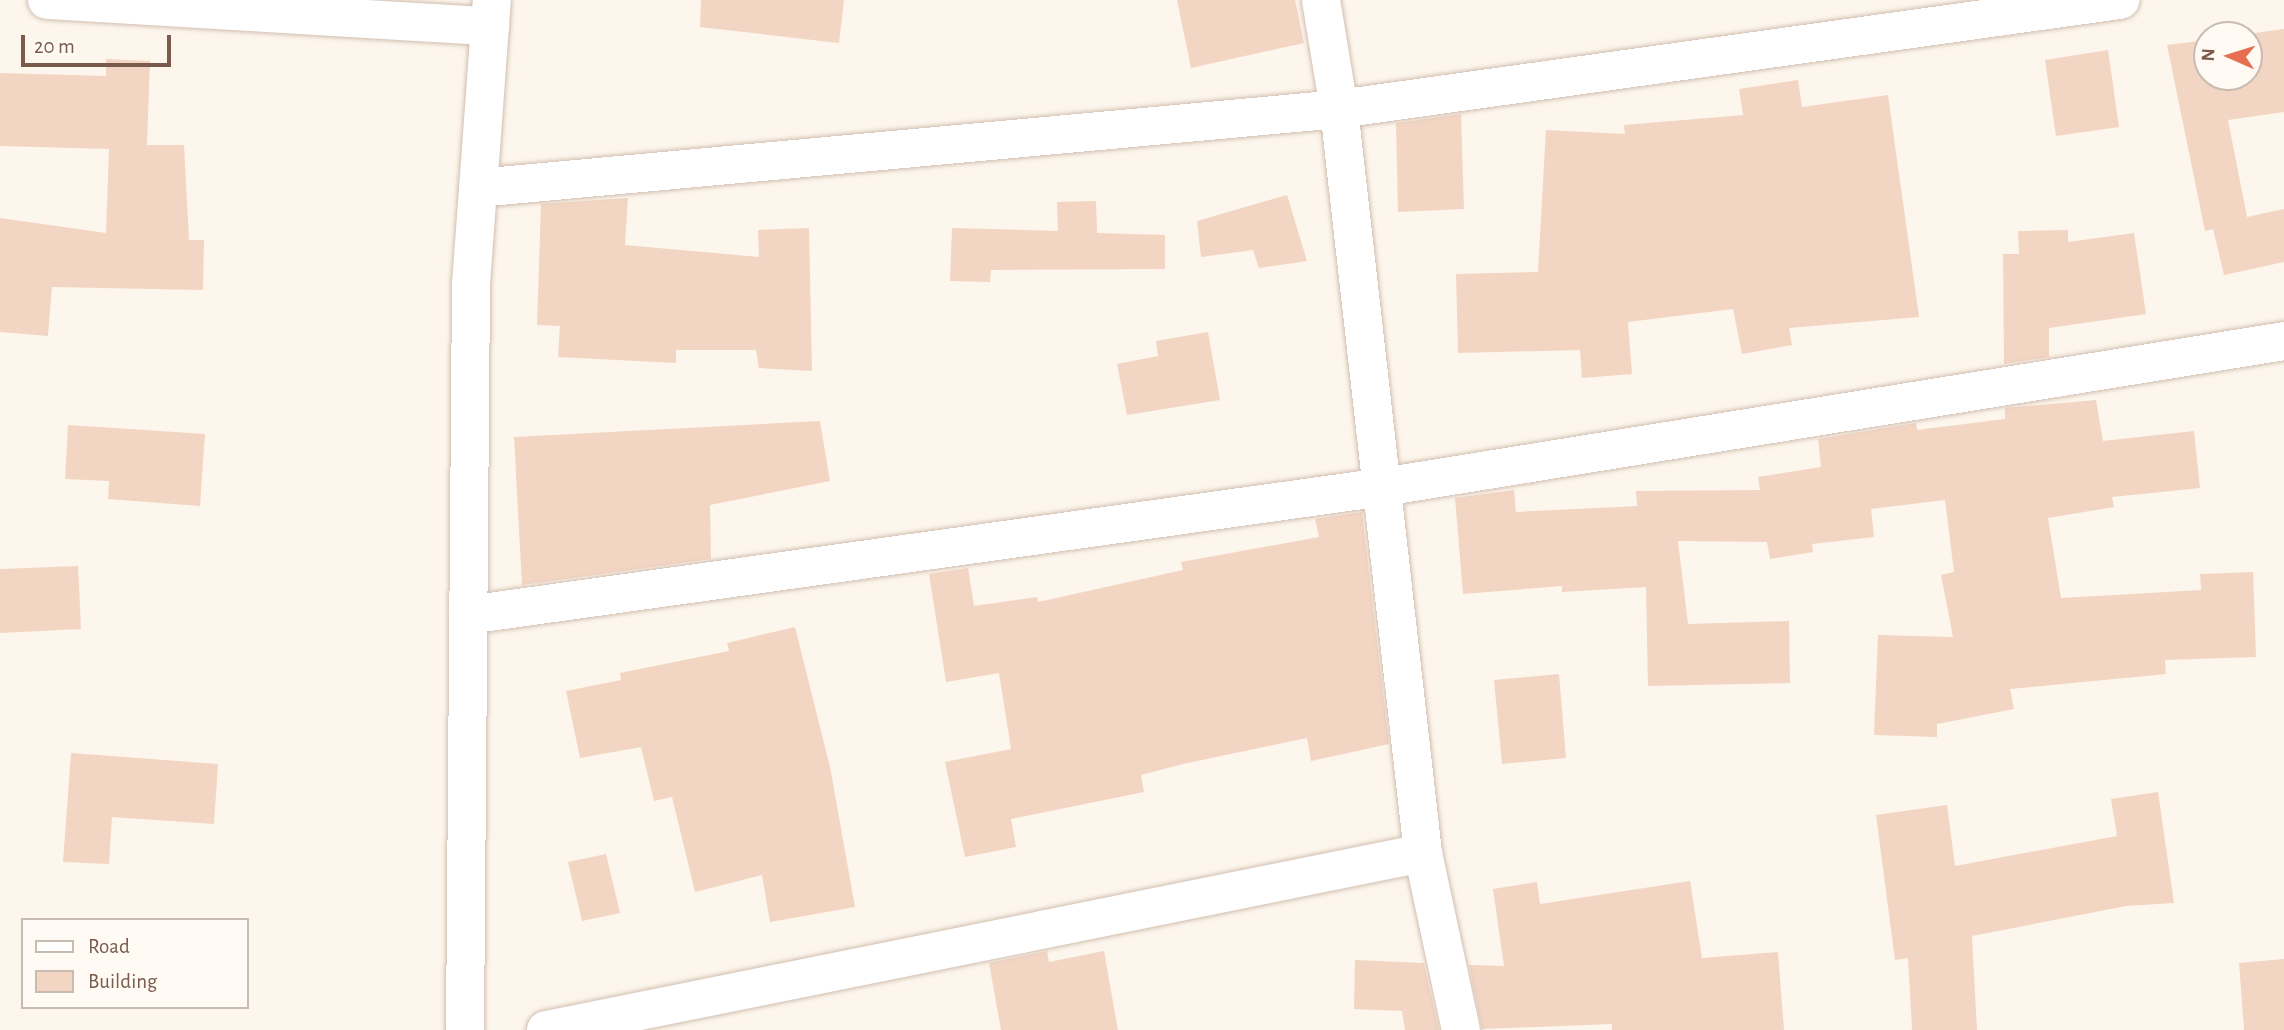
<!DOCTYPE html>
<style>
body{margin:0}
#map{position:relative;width:2284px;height:1030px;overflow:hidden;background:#fdf6ec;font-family:"Alegreya Sans",sans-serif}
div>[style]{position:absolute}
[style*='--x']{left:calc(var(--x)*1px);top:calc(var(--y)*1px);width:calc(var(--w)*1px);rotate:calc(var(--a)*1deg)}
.building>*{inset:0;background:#f3d5c3}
.roads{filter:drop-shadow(0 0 2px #d1beb0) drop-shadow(0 0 2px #d1beb0)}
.street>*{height:38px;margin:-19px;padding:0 19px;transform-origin:19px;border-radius:19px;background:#fff}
span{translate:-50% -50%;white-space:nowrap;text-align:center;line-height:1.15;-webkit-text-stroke:5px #fffaf3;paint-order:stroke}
.legend{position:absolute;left:21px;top:918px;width:228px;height:91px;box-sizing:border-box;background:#fffaf3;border:2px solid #cabbb1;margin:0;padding:9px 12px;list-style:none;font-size:21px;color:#7a5c4d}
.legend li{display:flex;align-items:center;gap:14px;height:35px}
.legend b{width:35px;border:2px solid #cabbb1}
.north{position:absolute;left:2193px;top:21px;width:70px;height:70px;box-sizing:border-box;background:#fffaf3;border:2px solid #cabbb1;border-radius:50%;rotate:273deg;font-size:19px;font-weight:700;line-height:28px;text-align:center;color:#7a5c4d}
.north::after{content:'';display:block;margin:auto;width:24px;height:32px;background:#e76f51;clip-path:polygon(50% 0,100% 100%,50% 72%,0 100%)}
.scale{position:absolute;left:21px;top:35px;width:150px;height:32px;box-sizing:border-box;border:4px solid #7a5c4d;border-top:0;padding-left:9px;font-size:21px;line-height:24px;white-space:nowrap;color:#7a5c4d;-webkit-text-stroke:5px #fffaf3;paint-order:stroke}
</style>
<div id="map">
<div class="building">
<i style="clip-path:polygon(701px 0,844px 0,839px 43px,700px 27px)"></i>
<i style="clip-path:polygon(1177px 0,1295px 0,1304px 43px,1191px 68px)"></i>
<i style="clip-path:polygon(2284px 29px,2284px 112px,2228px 120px,2247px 217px,2284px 209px,2284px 262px,2224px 275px,2213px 229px,2205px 231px,2167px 45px,2207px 40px,2207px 77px,2249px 77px,2249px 35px,2240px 35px)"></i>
<i style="clip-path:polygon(2108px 50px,2119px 127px,2056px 136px,2045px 60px)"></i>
<i style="clip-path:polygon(106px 59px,150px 61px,147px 145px,184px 145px,189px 240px,204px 240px,203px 290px,52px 287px,48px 336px,0 332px,0 218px,106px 233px,109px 149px,0 146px,0 73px,106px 76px)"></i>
<i style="clip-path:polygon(1798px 80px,1802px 107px,1888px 95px,1919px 317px,1789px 328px,1792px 345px,1742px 354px,1733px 309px,1628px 322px,1632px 374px,1582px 378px,1580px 350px,1458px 353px,1456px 274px,1538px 272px,1546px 130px,1625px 134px,1624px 125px,1743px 115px,1739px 89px)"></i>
<i style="clip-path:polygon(1461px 114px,1464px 209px,1398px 212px,1396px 123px)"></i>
<i style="clip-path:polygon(1287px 195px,1307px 261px,1259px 268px,1253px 250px,1201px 257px,1197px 221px)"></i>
<i style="clip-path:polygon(628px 198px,625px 245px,759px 257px,758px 230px,809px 228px,812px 371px,759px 368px,756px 350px,676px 350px,676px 363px,558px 357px,560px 326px,537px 325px,541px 204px)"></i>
<i style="clip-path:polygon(1096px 201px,1097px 233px,1165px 235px,1165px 269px,991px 270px,990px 282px,950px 281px,952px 228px,1058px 231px,1057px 202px)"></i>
<i style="clip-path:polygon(2068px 230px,2068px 242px,2134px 233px,2146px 314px,2049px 328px,2049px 357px,2004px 364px,2003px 254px,2019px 254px,2018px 231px)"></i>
<i style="clip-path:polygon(1208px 332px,1220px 400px,1127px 415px,1117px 364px,1158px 356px,1156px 341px)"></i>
<i style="clip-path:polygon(2096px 400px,2103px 441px,2194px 431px,2200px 488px,2112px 497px,2114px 507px,2048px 518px,2061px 598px,2201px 590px,2200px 574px,2253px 572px,2256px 657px,2165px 660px,2166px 674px,2010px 689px,2014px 709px,1937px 724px,1937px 737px,1874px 735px,1878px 635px,1953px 637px,1941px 575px,1954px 572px,1945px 500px,1871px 509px,1874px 537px,1812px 544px,1813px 552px,1770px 559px,1767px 542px,1678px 541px,1688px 624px,1789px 621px,1790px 683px,1648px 686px,1646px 587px,1562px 592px,1562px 586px,1463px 594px,1455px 498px,1514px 490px,1516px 512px,1637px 506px,1636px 491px,1760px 490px,1758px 477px,1821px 467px,1818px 439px,1916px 423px,1917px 430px,2005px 419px,2005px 408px)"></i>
<i style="clip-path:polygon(820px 421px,830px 481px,710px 505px,711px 559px,522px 585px,514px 437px)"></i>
<i style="clip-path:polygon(68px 425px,205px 434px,200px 506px,108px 499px,109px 481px,65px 479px)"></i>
<i style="clip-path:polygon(1362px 512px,1389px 744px,1311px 761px,1307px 738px,1183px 764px,1141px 775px,1144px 792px,1011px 819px,1016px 847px,965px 857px,945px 762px,1011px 749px,999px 673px,946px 682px,929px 574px,968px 568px,974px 606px,1037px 597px,1038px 602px,1183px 570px,1181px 562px,1319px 537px,1315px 519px)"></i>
<i style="clip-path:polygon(78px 566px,81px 629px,0 633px,0 569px)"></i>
<i style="clip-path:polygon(795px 627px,830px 767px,855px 907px,770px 922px,762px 875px,695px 892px,672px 797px,654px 801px,641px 747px,580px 758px,566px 691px,621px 680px,620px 673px,729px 651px,727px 643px)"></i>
<i style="clip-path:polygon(1559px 674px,1566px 758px,1502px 764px,1494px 680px)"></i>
<i style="clip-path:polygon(71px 753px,218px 764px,214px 824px,112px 817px,109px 864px,63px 862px)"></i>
<i style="clip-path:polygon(2158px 792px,2174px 903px,2126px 906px,1972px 936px,1977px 1030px,1912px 1030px,1908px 958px,1895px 960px,1876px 815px,1947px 805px,1955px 866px,2117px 836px,2111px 799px)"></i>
<i style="clip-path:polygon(606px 854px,620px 913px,582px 921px,568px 862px)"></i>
<i style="clip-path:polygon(1690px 881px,1702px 958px,1778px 952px,1784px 1030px,1612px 1030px,1612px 1024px,1482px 1029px,1469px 965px,1504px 966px,1493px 889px,1537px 882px,1540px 904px)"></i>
<i style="clip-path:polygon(1047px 951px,1049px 962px,1104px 951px,1118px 1030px,1001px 1030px,989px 963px)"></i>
<i style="clip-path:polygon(2284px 959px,2284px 1030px,2244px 1030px,2239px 963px)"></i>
<i style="clip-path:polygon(1355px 960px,1424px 963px,1439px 1030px,1405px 1030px,1402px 1011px,1354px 1009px)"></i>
</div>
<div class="roads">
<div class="street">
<i style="--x:47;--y:0;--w:444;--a:3.4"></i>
<i style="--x:1321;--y:0;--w:110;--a:80.6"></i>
<i style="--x:1339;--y:109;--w:749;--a:83.56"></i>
<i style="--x:1423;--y:853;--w:181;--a:77.9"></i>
<i style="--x:478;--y:188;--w:865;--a:-5.24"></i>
<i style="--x:1339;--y:109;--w:789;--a:-7.95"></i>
<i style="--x:468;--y:615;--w:924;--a:-7.96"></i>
<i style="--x:1383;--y:487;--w:913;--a:-9.2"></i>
<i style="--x:465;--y:1030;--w:746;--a:-89.54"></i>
<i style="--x:471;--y:284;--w:285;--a:-85.8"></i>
<i style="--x:546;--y:1030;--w:895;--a:-11.41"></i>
</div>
</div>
<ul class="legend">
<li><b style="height:9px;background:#fff"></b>Road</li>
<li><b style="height:19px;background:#f3d5c3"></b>Building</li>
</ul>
<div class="north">N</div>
<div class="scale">20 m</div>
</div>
